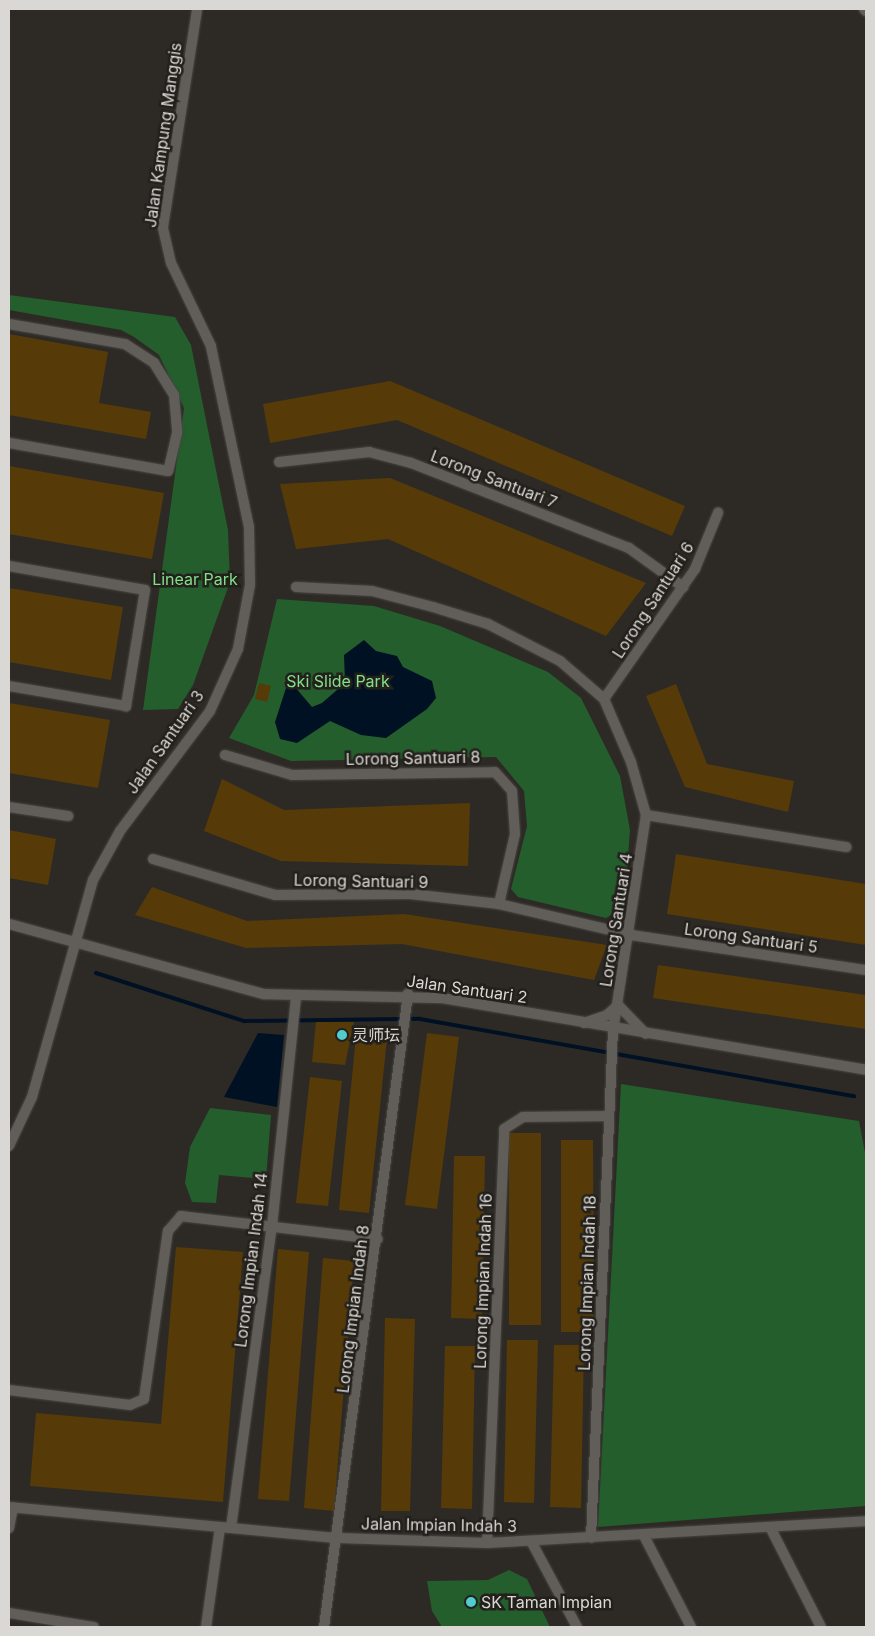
<!DOCTYPE html>
<meta charset="utf-8">
<style>
body{margin:0}
#map{position:relative;width:875px;height:1636px;overflow:hidden;background:#2d2a26;font-family:Inter,"Noto Sans SC",sans-serif}
div>[style]{position:absolute}
[style*='--x']{left:calc(var(--x)*1px);top:calc(var(--y)*1px);width:calc(var(--w)*1px);rotate:calc(var(--a)*1deg)}
.green>*{inset:0;background:#235e2c}
.water>*{inset:0;background:#001124}
.stream>*{height:4px;margin:-2px;padding:0 2px;transform-origin:2px;border-radius:2px;background:#001124}
.building>*{inset:0;background:#563b09}
.roads{filter:drop-shadow(0 0 1px #484642) drop-shadow(0 0 1px #484642)}
.minor>*{height:10px;margin:-5px;padding:0 5px;transform-origin:5px;border-radius:5px;background:#615e59}
.dots>*{width:14px;height:14px;translate:-50% -50%;box-sizing:border-box;border:2px solid #23201c;border-radius:50%}
span{translate:-50% -50%;white-space:nowrap;text-align:center;line-height:1.15;-webkit-text-stroke:5px #23201c;paint-order:stroke}
.street-label{font-size:16px;color:#dad8d5}
.park-label{font-size:16px;color:#80e18a}
.poi-label{font-size:16px;color:#dad8d5}
.left{translate:0 -50%;text-align:left}
.frame{position:absolute;inset:0;border:10px solid #dad8d5;pointer-events:none}
</style>
<div id="map">
<div class="green">
<i style="clip-path:polygon(9px 295px,175px 317px,191px 345px,228px 530px,230px 582px,193px 685px,178px 709px,143px 710px,184px 408px,159px 355px,134px 337px,121px 330px,9px 310px)"></i>
<i style="clip-path:polygon(277px 599px,374px 606px,440px 626px,548px 672px,581px 698px,620px 776px,630px 830px,624px 907px,606px 918px,518px 897px,511px 889px,527px 826px,524px 791px,496px 757px,291px 761px,229px 738px,254px 695px)"></i>
<i style="clip-path:polygon(621px 1084px,859px 1121px,866px 1158px,866px 1506px,598px 1527px)"></i>
<i style="clip-path:polygon(210px 1108px,271px 1115px,266px 1179px,219px 1175px,216px 1203px,192px 1202px,185px 1183px,190px 1147px)"></i>
<i style="clip-path:polygon(509px 1570px,527px 1579px,550px 1627px,442px 1627px,432px 1611px,427px 1581px,488px 1580px)"></i>
</div>
<div class="water">
<i style="clip-path:polygon(364px 640px,376px 651px,397px 656px,403px 667px,432px 681px,436px 698px,427px 709px,386px 738px,361px 735px,330px 721px,297px 743px,280px 739px,275px 722px,286px 688px,295px 687px,312px 707px,322px 703px,345px 683px,344px 655px)"></i>
<i style="clip-path:polygon(258px 1033px,284px 1035px,277px 1107px,224px 1097px)"></i>
</div>
<div class="stream">
<i style="--x:96;--y:973;--w:156;--a:18"></i>
<i style="--x:244;--y:1021;--w:176;--a:-0.7"></i>
<i style="--x:420;--y:1019;--w:441;--a:10.1"></i>
</div>
<div class="building">
<i style="clip-path:polygon(9px 334px,108px 352px,99px 403px,151px 412px,146px 439px,9px 415px)"></i>
<i style="clip-path:polygon(390px 381px,685px 506px,672px 536px,397px 420px,270px 443px,263px 404px)"></i>
<i style="clip-path:polygon(9px 466px,164px 493px,152px 559px,9px 534px)"></i>
<i style="clip-path:polygon(390px 478px,646px 583px,606px 636px,388px 539px,296px 549px,280px 484px)"></i>
<i style="clip-path:polygon(9px 588px,123px 607px,111px 680px,9px 662px)"></i>
<i style="clip-path:polygon(259px 683px,271px 686px,267px 702px,255px 699px)"></i>
<i style="clip-path:polygon(676px 684px,707px 764px,794px 781px,788px 812px,685px 787px,646px 696px)"></i>
<i style="clip-path:polygon(9px 703px,110px 720px,98px 788px,9px 773px)"></i>
<i style="clip-path:polygon(222px 779px,284px 810px,470px 803px,468px 866px,281px 861px,204px 831px)"></i>
<i style="clip-path:polygon(9px 830px,56px 839px,48px 885px,9px 878px)"></i>
<i style="clip-path:polygon(676px 854px,866px 884px,866px 945px,667px 914px)"></i>
<i style="clip-path:polygon(152px 887px,247px 921px,404px 914px,607px 945px,594px 980px,402px 944px,246px 948px,135px 915px)"></i>
<i style="clip-path:polygon(658px 965px,866px 995px,866px 1029px,653px 998px)"></i>
<i style="clip-path:polygon(316px 1022px,354px 1022px,345px 1065px,312px 1062px)"></i>
<i style="clip-path:polygon(357px 1026px,388px 1029px,369px 1213px,339px 1210px)"></i>
<i style="clip-path:polygon(427px 1033px,459px 1037px,437px 1209px,405px 1205px)"></i>
<i style="clip-path:polygon(310px 1077px,342px 1081px,328px 1206px,296px 1203px)"></i>
<i style="clip-path:polygon(509px 1133px,541px 1133px,541px 1325px,509px 1325px)"></i>
<i style="clip-path:polygon(561px 1140px,593px 1140px,594px 1332px,561px 1332px)"></i>
<i style="clip-path:polygon(454px 1156px,485px 1156px,482px 1319px,451px 1318px)"></i>
<i style="clip-path:polygon(176px 1247px,243px 1252px,223px 1502px,30px 1486px,36px 1413px,161px 1424px)"></i>
<i style="clip-path:polygon(278px 1249px,309px 1252px,289px 1501px,258px 1499px)"></i>
<i style="clip-path:polygon(323px 1258px,354px 1261px,334px 1511px,304px 1508px)"></i>
<i style="clip-path:polygon(385px 1318px,415px 1319px,410px 1511px,381px 1511px)"></i>
<i style="clip-path:polygon(507px 1340px,538px 1340px,534px 1503px,504px 1502px)"></i>
<i style="clip-path:polygon(554px 1345px,584px 1345px,581px 1508px,550px 1507px)"></i>
<i style="clip-path:polygon(445px 1346px,475px 1346px,472px 1509px,441px 1508px)"></i>
</div>
<div class="roads">
<div class="minor">
<i style="--x:864;--y:9;--w:3;--a:45"></i>
<i style="--x:9;--y:324;--w:118;--a:9.8"></i>
<i style="--x:125;--y:344;--w:35;--a:33"></i>
<i style="--x:154;--y:363;--w:38;--a:58"></i>
<i style="--x:174;--y:395;--w:38;--a:85"></i>
<i style="--x:177;--y:433;--w:39;--a:103"></i>
<i style="--x:168;--y:471;--w:161;--a:-170"></i>
<i style="--x:279;--y:462;--w:91;--a:-6.3"></i>
<i style="--x:369;--y:452;--w:43;--a:14.7"></i>
<i style="--x:411;--y:463;--w:234;--a:21.3"></i>
<i style="--x:629;--y:548;--w:67;--a:35.8"></i>
<i style="--x:9;--y:566;--w:138;--a:10"></i>
<i style="--x:145;--y:590;--w:118;--a:99.3"></i>
<i style="--x:126;--y:706;--w:119;--a:-170.3"></i>
<i style="--x:296;--y:587;--w:76;--a:3"></i>
<i style="--x:372;--y:591;--w:63;--a:14.7"></i>
<i style="--x:433;--y:607;--w:58;--a:17.2"></i>
<i style="--x:488;--y:624;--w:81;--a:27.2"></i>
<i style="--x:560;--y:661;--w:58;--a:40.8"></i>
<i style="--x:604;--y:699;--w:69;--a:66.8"></i>
<i style="--x:631;--y:762;--w:55;--a:74.2"></i>
<i style="--x:646;--y:815;--w:218;--a:98.7"></i>
<i style="--x:613;--y:1030;--w:508;--a:92.48"></i>
<i style="--x:604;--y:699;--w:159;--a:-55"></i>
<i style="--x:695;--y:569;--w:61;--a:-67.7"></i>
<i style="--x:225;--y:755;--w:70;--a:16.6"></i>
<i style="--x:292;--y:775;--w:203;--a:-0.8"></i>
<i style="--x:495;--y:772;--w:25;--a:48"></i>
<i style="--x:512;--y:791;--w:43;--a:86"></i>
<i style="--x:515;--y:834;--w:72;--a:102.9"></i>
<i style="--x:9;--y:807;--w:60;--a:8.7"></i>
<i style="--x:646;--y:815;--w:203;--a:9.1"></i>
<i style="--x:153;--y:859;--w:127;--a:16.4"></i>
<i style="--x:275;--y:895;--w:135;--a:-0.4"></i>
<i style="--x:410;--y:894;--w:90;--a:6.4"></i>
<i style="--x:499;--y:904;--w:136;--a:13.2"></i>
<i style="--x:631;--y:935;--w:238;--a:8.5"></i>
<i style="--x:9;--y:924;--w:264;--a:15.4"></i>
<i style="--x:264;--y:994;--w:178;--a:1.3"></i>
<i style="--x:442;--y:998;--w:430;--a:9.6"></i>
<i style="--x:584;--y:1023;--w:24;--a:-19"></i>
<i style="--x:607;--y:1015;--w:15;--a:-42"></i>
<i style="--x:618;--y:1005;--w:40;--a:46"></i>
<i style="--x:9;--y:1146;--w:54;--a:-64.9"></i>
<i style="--x:32;--y:1097;--w:225;--a:-74.3"></i>
<i style="--x:93;--y:880;--w:56;--a:-61.1"></i>
<i style="--x:120;--y:831;--w:150;--a:-53.1"></i>
<i style="--x:210;--y:711;--w:68;--a:-65.7"></i>
<i style="--x:238;--y:649;--w:65;--a:-79.4"></i>
<i style="--x:250;--y:585;--w:58;--a:-91"></i>
<i style="--x:249;--y:527;--w:185;--a:-101.9"></i>
<i style="--x:211;--y:346;--w:92;--a:-115.7"></i>
<i style="--x:171;--y:263;--w:37;--a:-103"></i>
<i style="--x:163;--y:227;--w:221;--a:-81.1"></i>
<i style="--x:9;--y:1390;--w:122;--a:7.1"></i>
<i style="--x:130;--y:1405;--w:15;--a:-23"></i>
<i style="--x:144;--y:1399;--w:170;--a:-81.9"></i>
<i style="--x:168;--y:1231;--w:20;--a:-49"></i>
<i style="--x:181;--y:1216;--w:198;--a:6.7"></i>
<i style="--x:9;--y:1507;--w:331;--a:5.4"></i>
<i style="--x:339;--y:1538;--w:148;--a:1.9"></i>
<i style="--x:487;--y:1543;--w:380;--a:-3.3"></i>
<i style="--x:770;--y:1527;--w:112;--a:63"></i>
<i style="--x:9;--y:1528;--w:21;--a:-79"></i>
<i style="--x:231;--y:1528;--w:305;--a:-82.3"></i>
<i style="--x:272;--y:1226;--w:231;--a:-84"></i>
<i style="--x:643;--y:1534;--w:105;--a:62.7"></i>
<i style="--x:531;--y:1541;--w:98;--a:61.9"></i>
<i style="--x:487;--y:1543;--w:414;--a:-87.6"></i>
<i style="--x:504;--y:1129;--w:22;--a:-32"></i>
<i style="--x:523;--y:1117;--w:86;--a:-0.7"></i>
<i style="--x:9;--y:1613;--w:86;--a:9.4"></i>
<i style="--x:206;--y:1627;--w:101;--a:-82"></i>
<i style="--x:324;--y:1627;--w:639;--a:-82.44"></i>
</div>
</div>
<div class="dots">
<i style="left:342px;top:1035px;background:#52cdcf"></i>
<i style="left:471px;top:1602px;background:#52cdcf"></i>
</div>
<div class="street-label">
<span style="left:163px;top:135px;rotate:-82deg">Jalan Kampung Manggis</span>
<span style="left:494px;top:479px;rotate:21deg">Lorong Santuari 7</span>
<span style="left:653px;top:600px;rotate:-57deg">Lorong Santuari 6</span>
<span style="left:165px;top:742px;rotate:-55deg">Jalan Santuari 3</span>
<span style="left:413px;top:758px;rotate:-1deg">Lorong Santuari 8</span>
<span style="left:361px;top:881px;rotate:1deg">Lorong Santuari 9</span>
<span style="left:616px;top:920px;rotate:-81deg">Lorong Santuari 4</span>
<span style="left:751px;top:938px;rotate:8deg">Lorong Santuari 5</span>
<span style="left:467px;top:989px;rotate:8deg">Jalan Santuari 2</span>
<span style="left:251px;top:1260px;rotate:-83deg">Lorong Impian Indah 14</span>
<span style="left:483px;top:1281px;rotate:-88deg">Lorong Impian Indah 16</span>
<span style="left:587px;top:1283px;rotate:-88deg">Lorong Impian Indah 18</span>
<span style="left:353px;top:1309px;rotate:-83deg">Lorong Impian Indah 8</span>
<span style="left:439px;top:1525px;rotate:1deg">Jalan Impian Indah 3</span>
</div>
<div class="park-label">
<span style="left:195px;top:579px">Linear Park</span>
<span style="left:338px;top:681px">Ski Slide Park</span>
</div>
<div class="poi-label">
<span class="left" style="left:352px;top:1035px">灵师坛</span>
<span class="left" style="left:481px;top:1602px">SK Taman Impian</span>
</div>
<div class="frame"></div>
</div>
